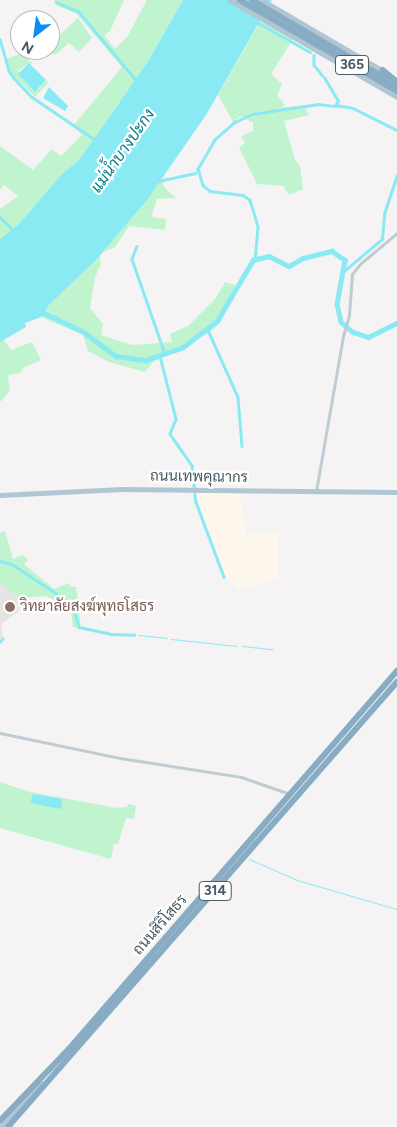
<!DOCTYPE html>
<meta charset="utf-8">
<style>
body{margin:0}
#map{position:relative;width:397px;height:1127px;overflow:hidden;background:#f5f3f3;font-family:Figtree,Sarabun,sans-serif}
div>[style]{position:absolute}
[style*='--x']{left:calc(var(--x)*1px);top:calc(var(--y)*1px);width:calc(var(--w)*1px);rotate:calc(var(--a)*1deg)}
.commercial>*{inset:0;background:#fef7ed}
.education>*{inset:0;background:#e6e3e5}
.green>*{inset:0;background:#bff4ce}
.water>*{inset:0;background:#89eaf4}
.stream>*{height:1px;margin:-0.5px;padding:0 0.5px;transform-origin:0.5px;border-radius:0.5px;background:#89eaf4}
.canal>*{height:2.5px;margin:-1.25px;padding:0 1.25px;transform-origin:1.25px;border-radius:1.25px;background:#89eaf4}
.river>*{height:4.5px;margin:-2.25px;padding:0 2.25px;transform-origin:2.25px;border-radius:2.25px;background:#89eaf4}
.minor>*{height:3px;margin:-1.5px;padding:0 1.5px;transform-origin:1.5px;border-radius:1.5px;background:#c0ccd3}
.major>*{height:4.5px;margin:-2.25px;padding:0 2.25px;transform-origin:2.25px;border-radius:2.25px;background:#b1c6d3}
.highway>*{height:5.5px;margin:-2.75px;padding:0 2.75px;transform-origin:2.75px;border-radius:2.75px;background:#87acc4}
.dots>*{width:14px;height:14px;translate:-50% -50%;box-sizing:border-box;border:2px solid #fff;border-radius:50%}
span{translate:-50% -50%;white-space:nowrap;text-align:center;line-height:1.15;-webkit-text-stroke:4.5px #fff;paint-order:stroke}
.shield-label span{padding:1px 4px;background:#fff;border:1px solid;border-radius:4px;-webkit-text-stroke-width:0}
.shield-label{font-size:14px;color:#485962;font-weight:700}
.street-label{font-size:15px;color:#485962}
.education-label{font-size:15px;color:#785e54}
.left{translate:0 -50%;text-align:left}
.water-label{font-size:16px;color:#057e89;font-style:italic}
.north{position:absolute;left:10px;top:10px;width:50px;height:50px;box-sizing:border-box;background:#fff;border:1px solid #b6bdc0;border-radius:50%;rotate:210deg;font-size:14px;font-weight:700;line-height:20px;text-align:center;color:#485962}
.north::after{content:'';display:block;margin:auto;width:18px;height:22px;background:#0c8df6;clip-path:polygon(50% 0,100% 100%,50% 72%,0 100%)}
</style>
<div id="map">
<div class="commercial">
<i style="clip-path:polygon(194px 492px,240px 493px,247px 535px,279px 532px,278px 579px,239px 589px,226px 578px,194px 502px)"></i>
</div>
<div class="education">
<i style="clip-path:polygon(0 583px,19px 594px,22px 601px,18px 612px,1px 624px,3px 638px,0 639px)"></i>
</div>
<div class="green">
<i style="clip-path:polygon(54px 0,124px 0,110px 31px,104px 35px,115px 49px,127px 37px,147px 0,183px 0,147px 63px,79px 160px,62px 174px,19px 224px,0 239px,0 209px,18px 196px,4px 185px,0 190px,0 146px,33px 170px,52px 149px,61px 156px,82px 135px,73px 126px,122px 67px,77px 14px,56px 5px)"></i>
<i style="clip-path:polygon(263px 17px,295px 36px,271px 74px,282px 84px,277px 95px,285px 105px,280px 108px,304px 105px,309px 115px,284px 121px,295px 160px,300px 166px,303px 189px,289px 195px,283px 186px,257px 184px,239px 147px,245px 143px,241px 136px,253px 131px,253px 123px,241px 116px,233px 122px,218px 95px)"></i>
<i style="clip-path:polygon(78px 18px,92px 38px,79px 52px,69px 43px,55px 55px,49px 50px,50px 44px)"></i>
<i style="clip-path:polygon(20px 54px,34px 64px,29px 63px,18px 71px,32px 90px,39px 89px,46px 80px,48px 83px,35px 97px,11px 73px,8px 65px,6px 59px)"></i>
<i style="clip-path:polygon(162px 179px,164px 187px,176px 198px,157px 199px,151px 217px,166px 219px,165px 230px,129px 226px,115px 247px,102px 253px)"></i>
<i style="clip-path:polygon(100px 256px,101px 264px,95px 277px,90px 308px,103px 324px,101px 335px,132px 345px,172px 342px,170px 334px,188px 326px,216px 298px,225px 282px,235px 285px,221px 322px,210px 332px,153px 362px,145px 372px,109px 362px,88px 351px,83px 335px,41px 317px,49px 305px)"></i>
<i style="clip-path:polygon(3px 339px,11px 350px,32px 342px,41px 360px,23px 368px,20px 373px,8px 375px,10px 391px,0 402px,0 342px)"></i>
<i style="clip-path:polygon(5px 531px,13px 559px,23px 555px,28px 560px,24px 564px,54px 589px,69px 583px,71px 587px,76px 587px,81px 629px,73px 627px,71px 611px,56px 601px,46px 596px,20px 598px,0 583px,0 533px)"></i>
<i style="clip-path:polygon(0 782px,30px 792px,117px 808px,127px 807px,128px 804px,136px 806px,134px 819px,126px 818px,118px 844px,111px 843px,114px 844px,111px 859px,0 828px)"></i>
</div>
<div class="water">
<i style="clip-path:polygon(183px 0,272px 0,206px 115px,147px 200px,96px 260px,49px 305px,41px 317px,25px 323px,26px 327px,0 342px,0 239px,19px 224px,62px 174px,79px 160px,147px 63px)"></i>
<i style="clip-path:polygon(29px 63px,46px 80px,35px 92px,18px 74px)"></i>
<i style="clip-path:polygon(49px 87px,68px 106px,65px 111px,43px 98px)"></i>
<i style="clip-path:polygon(33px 794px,62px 799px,61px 809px,30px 803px)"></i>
</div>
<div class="stream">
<i style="--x:138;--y:635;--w:29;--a:6"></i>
<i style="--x:171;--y:639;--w:66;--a:6.1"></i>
<i style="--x:242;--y:646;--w:31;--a:6"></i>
<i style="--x:249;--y:859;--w:52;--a:23.6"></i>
<i style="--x:297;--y:880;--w:104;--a:16.2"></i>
</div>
<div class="canal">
<i style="--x:56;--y:2;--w:25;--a:23"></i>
<i style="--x:79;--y:12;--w:90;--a:50"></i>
<i style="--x:257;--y:22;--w:61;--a:29.5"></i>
<i style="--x:0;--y:39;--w:33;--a:74"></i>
<i style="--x:9;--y:71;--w:9;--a:54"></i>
<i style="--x:14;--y:78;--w:26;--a:47"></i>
<i style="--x:32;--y:97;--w:75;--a:34.1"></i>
<i style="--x:314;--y:55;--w:10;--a:90"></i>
<i style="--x:314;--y:65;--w:13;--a:51"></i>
<i style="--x:335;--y:105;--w:18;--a:9"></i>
<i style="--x:353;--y:108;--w:49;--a:26.6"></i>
<i style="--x:198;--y:168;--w:18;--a:74"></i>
<i style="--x:203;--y:185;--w:9;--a:41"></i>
<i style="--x:210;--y:191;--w:33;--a:7"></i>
<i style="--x:243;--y:195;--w:9;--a:36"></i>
<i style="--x:250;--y:200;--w:28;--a:73"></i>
<i style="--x:258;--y:227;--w:32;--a:95"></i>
<i style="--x:197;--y:170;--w:34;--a:-60"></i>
<i style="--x:214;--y:140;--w:28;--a:-41"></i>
<i style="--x:235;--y:122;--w:19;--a:-25"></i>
<i style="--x:252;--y:114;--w:67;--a:-8.6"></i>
<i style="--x:318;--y:104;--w:17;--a:7"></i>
<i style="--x:335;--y:106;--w:6;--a:-59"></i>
<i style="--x:338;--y:101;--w:27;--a:-121"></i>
<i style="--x:158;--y:181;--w:38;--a:-12"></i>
<i style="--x:0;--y:217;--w:18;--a:45"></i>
<i style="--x:137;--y:246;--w:14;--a:111"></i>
<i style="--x:132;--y:259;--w:6;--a:72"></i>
<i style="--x:134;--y:265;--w:94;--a:70.8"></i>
<i style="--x:344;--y:271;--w:50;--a:-40.1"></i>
<i style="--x:382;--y:239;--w:25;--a:-85"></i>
<i style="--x:384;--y:214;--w:41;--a:-71.6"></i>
<i style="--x:208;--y:330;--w:73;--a:65.9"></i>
<i style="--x:238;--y:397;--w:49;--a:85.3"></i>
<i style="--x:160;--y:356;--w:65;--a:75.7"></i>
<i style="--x:176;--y:419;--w:16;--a:112"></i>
<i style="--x:170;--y:434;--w:39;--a:55"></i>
<i style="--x:192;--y:466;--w:36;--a:84"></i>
<i style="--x:196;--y:502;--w:80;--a:69.5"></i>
<i style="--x:0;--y:561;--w:12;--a:14"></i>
<i style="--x:12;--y:564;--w:65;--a:33.7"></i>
<i style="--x:66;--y:600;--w:10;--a:45"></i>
<i style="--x:73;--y:607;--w:21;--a:73"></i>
<i style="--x:79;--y:627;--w:33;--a:12"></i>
<i style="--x:111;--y:634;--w:23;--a:2"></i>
<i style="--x:0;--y:642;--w:4;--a:-56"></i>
</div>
<div class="river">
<i style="--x:40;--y:311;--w:49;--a:25.5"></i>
<i style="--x:84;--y:332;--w:40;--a:37"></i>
<i style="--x:116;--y:356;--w:30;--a:8"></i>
<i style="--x:146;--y:360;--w:39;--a:-19"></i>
<i style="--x:183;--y:347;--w:43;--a:-37.4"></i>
<i style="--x:217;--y:321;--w:71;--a:-59.5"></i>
<i style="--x:253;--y:260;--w:16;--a:-14"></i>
<i style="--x:269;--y:256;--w:22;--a:27"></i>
<i style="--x:289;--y:266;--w:16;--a:-30"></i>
<i style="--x:303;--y:258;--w:30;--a:-14"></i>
<i style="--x:332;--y:251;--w:16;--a:35"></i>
<i style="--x:345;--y:260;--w:45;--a:100.3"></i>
<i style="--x:337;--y:304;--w:18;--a:77"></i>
<i style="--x:341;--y:322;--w:16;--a:40"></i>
<i style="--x:353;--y:332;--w:16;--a:18"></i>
<i style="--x:368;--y:337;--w:32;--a:-26"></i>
</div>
<div class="minor">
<i style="--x:316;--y:491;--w:157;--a:-80.1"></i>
<i style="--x:343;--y:336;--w:22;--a:-74"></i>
<i style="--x:349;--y:315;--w:41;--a:-85.8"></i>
<i style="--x:352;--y:274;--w:14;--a:-51"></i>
<i style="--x:361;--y:263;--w:47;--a:-39.8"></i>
<i style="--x:0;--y:733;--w:123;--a:11.8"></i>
<i style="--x:120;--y:758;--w:122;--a:8.9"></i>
<i style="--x:241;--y:777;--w:52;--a:19.1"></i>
</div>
<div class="major">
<i style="--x:230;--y:0;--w:193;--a:30.1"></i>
<i style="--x:262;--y:0;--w:143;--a:30.3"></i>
<i style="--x:0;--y:495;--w:122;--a:-2.8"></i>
<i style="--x:122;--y:489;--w:275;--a:0.6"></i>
<i style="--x:1;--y:1127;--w:59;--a:-48.4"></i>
</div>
<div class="highway">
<i style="--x:240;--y:0;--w:181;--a:30.1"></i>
<i style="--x:252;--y:0;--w:168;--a:30.4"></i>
<i style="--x:383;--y:70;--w:16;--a:40"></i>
<i style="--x:0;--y:1121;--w:100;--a:-46.2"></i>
<i style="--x:69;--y:1049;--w:500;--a:-49.05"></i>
<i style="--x:8;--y:1127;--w:591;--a:-48.84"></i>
</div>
<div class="dots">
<i style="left:10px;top:607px;background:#8d6e63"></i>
</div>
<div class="shield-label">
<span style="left:352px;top:65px">365</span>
<span style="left:215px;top:891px">314</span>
</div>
<div class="street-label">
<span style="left:199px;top:477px;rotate:1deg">ถนนเทพคุณากร</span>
<span style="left:160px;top:925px;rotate:-49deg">ถนนสิริโสธร</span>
</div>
<div class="education-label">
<span class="left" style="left:20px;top:607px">วิทยาลัยสงฆ์พุทธโสธร</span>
</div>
<div class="water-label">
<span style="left:123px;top:151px;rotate:-55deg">แม่น้ำบางปะกง</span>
</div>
<div class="north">N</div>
</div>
